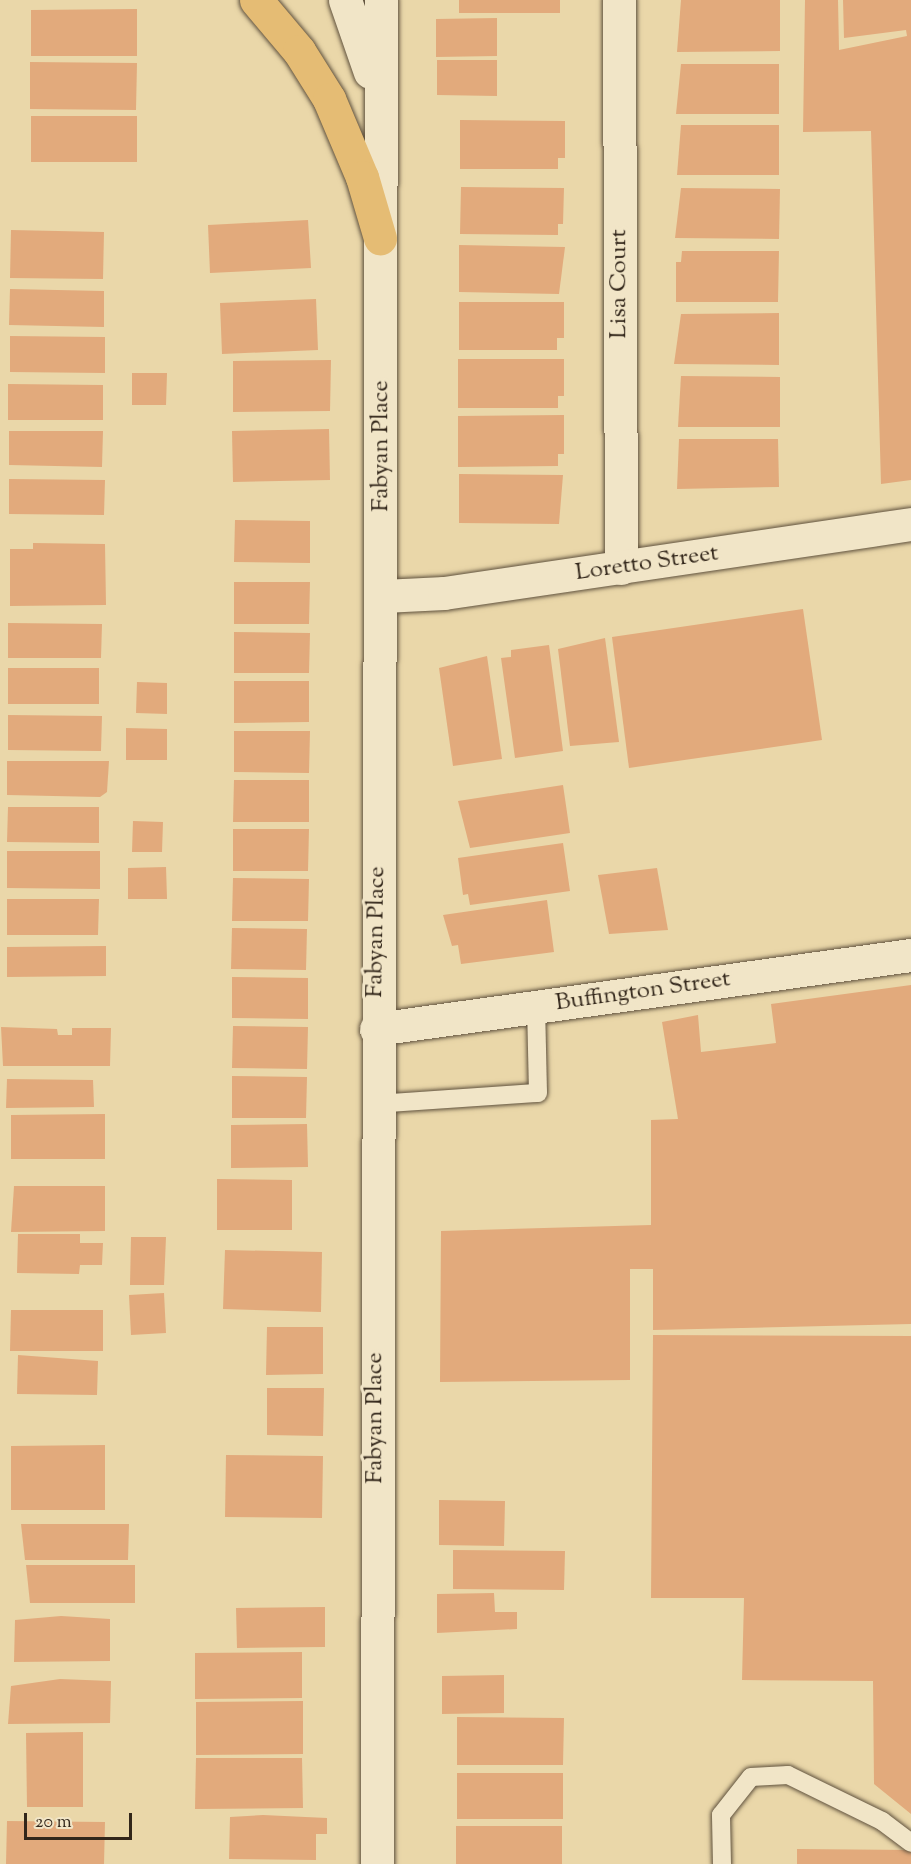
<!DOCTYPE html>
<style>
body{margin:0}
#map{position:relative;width:911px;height:1864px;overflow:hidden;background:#ead7a9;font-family:"Sorts Mill Goudy",serif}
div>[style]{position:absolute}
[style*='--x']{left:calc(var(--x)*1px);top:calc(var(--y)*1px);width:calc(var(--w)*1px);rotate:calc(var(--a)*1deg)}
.building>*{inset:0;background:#e2aa7c}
.roads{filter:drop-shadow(0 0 2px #60523e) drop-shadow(0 0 2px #60523e)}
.service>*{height:18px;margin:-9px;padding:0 9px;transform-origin:9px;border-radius:9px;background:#f1e5c7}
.minor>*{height:33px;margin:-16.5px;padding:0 16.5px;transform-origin:16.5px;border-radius:16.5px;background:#f1e5c7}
.tertiary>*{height:33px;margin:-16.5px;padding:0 16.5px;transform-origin:16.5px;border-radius:16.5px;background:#f1e5c7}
.motorway>*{height:33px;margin:-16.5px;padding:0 16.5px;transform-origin:16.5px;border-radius:16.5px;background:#e5bc74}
span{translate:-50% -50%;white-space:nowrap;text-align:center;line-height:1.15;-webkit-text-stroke:6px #f1e5c7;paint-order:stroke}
.street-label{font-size:24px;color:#32261a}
.scale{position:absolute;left:24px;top:1813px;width:108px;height:27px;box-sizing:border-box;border:3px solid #32261a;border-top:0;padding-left:8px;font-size:18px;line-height:21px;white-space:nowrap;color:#32261a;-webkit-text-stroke:4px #f1e5c7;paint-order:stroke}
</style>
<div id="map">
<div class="building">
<i style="clip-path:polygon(459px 0,560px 0,560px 13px,459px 13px)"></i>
<i style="clip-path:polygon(681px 0,780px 0,780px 51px,677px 52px)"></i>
<i style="clip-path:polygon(805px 0,838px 0,839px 50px,907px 36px,906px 30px,844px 38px,843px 0,911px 0,911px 480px,881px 484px,871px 131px,803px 132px)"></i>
<i style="clip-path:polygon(137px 9px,137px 56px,31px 56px,31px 10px)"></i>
<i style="clip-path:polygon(497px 18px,497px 56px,436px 57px,436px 19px)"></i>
<i style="clip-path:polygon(437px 60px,497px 60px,497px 96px,437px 95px)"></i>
<i style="clip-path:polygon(30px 62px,137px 63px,136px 110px,30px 109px)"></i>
<i style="clip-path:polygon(681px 64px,779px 64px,779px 114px,676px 114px)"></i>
<i style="clip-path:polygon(31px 116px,137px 116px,137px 162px,31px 162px)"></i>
<i style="clip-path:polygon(460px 120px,565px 121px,565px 158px,558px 158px,558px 169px,460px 169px)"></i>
<i style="clip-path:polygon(681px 125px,779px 125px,779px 175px,677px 175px)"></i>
<i style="clip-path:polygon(461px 187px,564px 188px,563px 224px,558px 224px,558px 235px,460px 234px)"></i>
<i style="clip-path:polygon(681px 188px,780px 189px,779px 239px,675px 238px)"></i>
<i style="clip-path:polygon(308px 220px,311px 268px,210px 273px,208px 225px)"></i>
<i style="clip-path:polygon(11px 230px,104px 232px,103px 279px,10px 278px)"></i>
<i style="clip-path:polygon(459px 245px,565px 247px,559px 294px,459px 292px)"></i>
<i style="clip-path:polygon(682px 251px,779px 251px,778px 302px,676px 302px,676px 262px,681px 262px)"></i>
<i style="clip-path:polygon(10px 289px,104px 291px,104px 327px,9px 325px)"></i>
<i style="clip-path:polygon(316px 299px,318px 350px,222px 354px,220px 303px)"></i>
<i style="clip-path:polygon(459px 302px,564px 302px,564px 338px,557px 338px,557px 350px,459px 350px)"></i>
<i style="clip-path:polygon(779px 313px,779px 365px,674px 364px,681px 314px)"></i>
<i style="clip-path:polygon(10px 336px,105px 337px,105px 373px,10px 372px)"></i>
<i style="clip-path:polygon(458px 359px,564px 359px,564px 396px,558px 396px,558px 408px,458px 408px)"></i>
<i style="clip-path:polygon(331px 360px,330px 411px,233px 412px,233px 361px)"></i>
<i style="clip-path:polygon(132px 373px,167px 373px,166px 405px,132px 405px)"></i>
<i style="clip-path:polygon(681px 376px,780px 377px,780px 427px,678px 427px)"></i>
<i style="clip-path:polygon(8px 384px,103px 385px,103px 420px,8px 420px)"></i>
<i style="clip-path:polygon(564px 415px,564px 454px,558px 454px,558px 466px,458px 467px,458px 416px)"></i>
<i style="clip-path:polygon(329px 429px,330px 480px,233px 482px,232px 431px)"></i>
<i style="clip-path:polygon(9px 431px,103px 431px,102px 467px,9px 465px)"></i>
<i style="clip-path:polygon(679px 439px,778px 439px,779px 487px,677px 489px)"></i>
<i style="clip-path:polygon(459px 474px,563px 475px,559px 524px,459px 523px)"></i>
<i style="clip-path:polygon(9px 479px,105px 480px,104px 515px,9px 514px)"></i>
<i style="clip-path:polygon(235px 520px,310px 521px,310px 563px,234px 562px)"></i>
<i style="clip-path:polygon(33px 543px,105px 544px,106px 605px,10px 606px,10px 549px,33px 549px)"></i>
<i style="clip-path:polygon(234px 582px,310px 582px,309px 624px,234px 624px)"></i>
<i style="clip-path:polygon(803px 609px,822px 740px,629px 768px,612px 637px)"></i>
<i style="clip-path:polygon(8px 623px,102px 624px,101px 658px,8px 658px)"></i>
<i style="clip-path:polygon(234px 632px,310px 633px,309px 673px,234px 673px)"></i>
<i style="clip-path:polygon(605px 638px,619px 742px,570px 746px,558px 649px)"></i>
<i style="clip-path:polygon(549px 645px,563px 751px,515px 758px,501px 658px,511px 657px,511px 650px)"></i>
<i style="clip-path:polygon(487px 656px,502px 759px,453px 766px,439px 668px)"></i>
<i style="clip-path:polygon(8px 668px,99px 668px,99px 704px,8px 704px)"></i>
<i style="clip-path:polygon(234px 681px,309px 681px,309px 722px,234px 723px)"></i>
<i style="clip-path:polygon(137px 682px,167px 683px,167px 714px,136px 713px)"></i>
<i style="clip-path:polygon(8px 715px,102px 716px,101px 751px,8px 750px)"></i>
<i style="clip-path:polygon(126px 728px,167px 729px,167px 760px,126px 760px)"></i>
<i style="clip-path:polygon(234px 731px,310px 731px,309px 773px,234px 772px)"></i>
<i style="clip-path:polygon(7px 761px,109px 761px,107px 792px,100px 797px,7px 795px)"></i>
<i style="clip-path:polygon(234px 780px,309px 780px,309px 822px,233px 822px)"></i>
<i style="clip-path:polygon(563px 785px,570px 833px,470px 848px,458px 801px)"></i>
<i style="clip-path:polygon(8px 807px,99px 807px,99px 843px,7px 842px)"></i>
<i style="clip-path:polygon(133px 821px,163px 822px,162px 852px,132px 852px)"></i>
<i style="clip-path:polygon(233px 829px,309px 829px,308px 871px,233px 871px)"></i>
<i style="clip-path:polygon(563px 843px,570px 891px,470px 905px,468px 894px,463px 895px,458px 858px)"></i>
<i style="clip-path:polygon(7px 851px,100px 851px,100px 889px,7px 888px)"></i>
<i style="clip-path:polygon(166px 867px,167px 899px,128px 899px,128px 868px)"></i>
<i style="clip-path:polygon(657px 868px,668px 930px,609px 934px,598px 875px)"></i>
<i style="clip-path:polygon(233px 878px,309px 879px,308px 921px,232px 921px)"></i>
<i style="clip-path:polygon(7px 899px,99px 899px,98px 935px,7px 935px)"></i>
<i style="clip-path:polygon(547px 900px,554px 952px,461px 964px,458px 945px,452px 946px,443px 915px)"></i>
<i style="clip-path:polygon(232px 928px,307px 929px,306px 970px,231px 969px)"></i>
<i style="clip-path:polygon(106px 946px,106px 976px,7px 977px,7px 947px)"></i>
<i style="clip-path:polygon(232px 977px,308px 978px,308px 1019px,232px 1018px)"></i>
<i style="clip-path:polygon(911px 985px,911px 1324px,653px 1330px,653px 1269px,630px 1269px,630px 1380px,440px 1382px,441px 1231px,651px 1225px,651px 1120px,678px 1119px,662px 1022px,698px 1015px,701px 1052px,776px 1043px,771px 1004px)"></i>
<i style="clip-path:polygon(233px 1026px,308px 1027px,307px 1069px,232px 1068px)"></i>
<i style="clip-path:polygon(1px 1027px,57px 1029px,58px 1035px,72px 1035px,72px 1028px,111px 1028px,110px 1066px,3px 1066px)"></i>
<i style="clip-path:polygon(232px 1076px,307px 1077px,306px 1118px,232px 1118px)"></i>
<i style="clip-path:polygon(7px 1079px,93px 1080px,94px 1107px,6px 1108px)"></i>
<i style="clip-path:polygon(105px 1114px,105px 1159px,11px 1159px,11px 1115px)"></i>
<i style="clip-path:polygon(307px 1124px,308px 1167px,231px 1168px,231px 1125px)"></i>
<i style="clip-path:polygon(217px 1179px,292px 1180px,292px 1230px,217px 1230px)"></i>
<i style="clip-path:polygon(14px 1186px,105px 1186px,105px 1231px,11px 1232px)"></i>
<i style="clip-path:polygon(18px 1234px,80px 1234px,80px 1243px,103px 1243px,102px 1265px,80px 1265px,79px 1274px,17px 1273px)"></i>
<i style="clip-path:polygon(131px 1237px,166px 1237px,164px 1285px,130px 1285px)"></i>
<i style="clip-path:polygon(225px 1250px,322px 1252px,321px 1312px,223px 1309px)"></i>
<i style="clip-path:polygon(164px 1293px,166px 1333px,131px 1335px,129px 1295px)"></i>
<i style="clip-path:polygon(11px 1310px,103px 1310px,103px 1351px,10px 1351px)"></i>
<i style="clip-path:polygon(267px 1327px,323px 1327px,323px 1374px,266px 1375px)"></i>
<i style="clip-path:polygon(653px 1335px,911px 1336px,911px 1814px,874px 1784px,873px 1681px,742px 1680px,744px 1598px,651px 1598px)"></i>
<i style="clip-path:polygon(18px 1355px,98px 1361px,97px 1395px,17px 1394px)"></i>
<i style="clip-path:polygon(267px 1388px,324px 1388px,323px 1436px,267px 1435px)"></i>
<i style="clip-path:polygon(105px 1445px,105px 1510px,11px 1510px,11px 1446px)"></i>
<i style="clip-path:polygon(226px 1455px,323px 1456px,322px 1518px,225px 1517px)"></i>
<i style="clip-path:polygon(439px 1500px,505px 1501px,504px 1546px,439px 1545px)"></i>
<i style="clip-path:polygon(21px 1524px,129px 1524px,128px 1560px,25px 1560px)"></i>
<i style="clip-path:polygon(453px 1550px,565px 1551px,564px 1590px,453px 1589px)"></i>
<i style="clip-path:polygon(26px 1565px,135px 1565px,135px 1603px,30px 1603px)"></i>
<i style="clip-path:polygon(494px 1593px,495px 1612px,517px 1612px,517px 1629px,437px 1633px,437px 1594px)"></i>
<i style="clip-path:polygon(325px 1607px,325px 1647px,237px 1648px,236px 1608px)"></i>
<i style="clip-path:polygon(61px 1616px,110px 1619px,110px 1661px,14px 1662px,15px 1620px)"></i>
<i style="clip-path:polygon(302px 1652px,302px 1698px,195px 1699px,195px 1653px)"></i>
<i style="clip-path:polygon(504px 1675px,504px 1713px,442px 1714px,442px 1676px)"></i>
<i style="clip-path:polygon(60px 1679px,111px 1681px,110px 1723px,8px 1724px,11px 1686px)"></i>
<i style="clip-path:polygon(303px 1701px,303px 1754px,196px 1755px,196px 1702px)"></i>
<i style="clip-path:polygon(457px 1717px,564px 1718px,563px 1765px,457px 1765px)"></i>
<i style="clip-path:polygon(83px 1732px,83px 1807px,27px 1807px,26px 1733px)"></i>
<i style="clip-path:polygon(196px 1758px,302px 1758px,303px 1808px,195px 1809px)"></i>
<i style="clip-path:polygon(457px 1773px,563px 1773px,563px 1819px,457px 1819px)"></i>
<i style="clip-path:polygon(263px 1815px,327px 1818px,327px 1834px,316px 1834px,316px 1860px,229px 1859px,230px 1817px)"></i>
<i style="clip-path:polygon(7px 1821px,105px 1822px,104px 1864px,6px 1864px)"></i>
<i style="clip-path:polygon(456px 1826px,562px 1826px,562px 1864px,456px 1864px)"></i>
<i style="clip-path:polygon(797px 1849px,911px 1850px,911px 1864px,797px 1864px)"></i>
</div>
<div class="roads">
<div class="service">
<i style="--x:375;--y:1104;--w:163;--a:-3.9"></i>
<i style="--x:538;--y:1093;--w:86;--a:-91.3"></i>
<i style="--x:722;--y:1864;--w:49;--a:-91.2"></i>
<i style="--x:721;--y:1815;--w:48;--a:-51.7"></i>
<i style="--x:751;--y:1777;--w:37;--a:-3"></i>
<i style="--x:788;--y:1775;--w:105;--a:26.1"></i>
<i style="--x:882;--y:1821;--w:36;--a:37"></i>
</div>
<div class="minor">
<i style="--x:619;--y:0;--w:568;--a:89.8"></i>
<i style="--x:383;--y:596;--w:61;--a:-2.8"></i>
<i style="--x:444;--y:593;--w:472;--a:-8.4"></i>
<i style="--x:376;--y:1029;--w:540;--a:-7.88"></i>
</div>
<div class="tertiary">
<i style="--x:345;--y:0;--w:76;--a:70.9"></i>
<i style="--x:377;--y:1864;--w:1864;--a:-89.88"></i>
</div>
<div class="motorway">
<i style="--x:256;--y:0;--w:67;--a:49.9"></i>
<i style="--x:299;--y:51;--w:57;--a:58"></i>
<i style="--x:329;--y:99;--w:85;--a:67.1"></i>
<i style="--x:362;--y:177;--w:64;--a:73.6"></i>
</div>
</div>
<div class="street-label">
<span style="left:620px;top:284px;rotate:-90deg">Lisa Court</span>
<span style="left:382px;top:446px;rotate:-90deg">Fabyan Place</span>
<span style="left:647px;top:564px;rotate:-8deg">Loretto Street</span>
<span style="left:377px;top:932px;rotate:-89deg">Fabyan Place</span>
<span style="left:643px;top:992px;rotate:-8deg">Buffington Street</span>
<span style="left:376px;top:1418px;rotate:-90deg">Fabyan Place</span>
</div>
<div class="scale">20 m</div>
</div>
